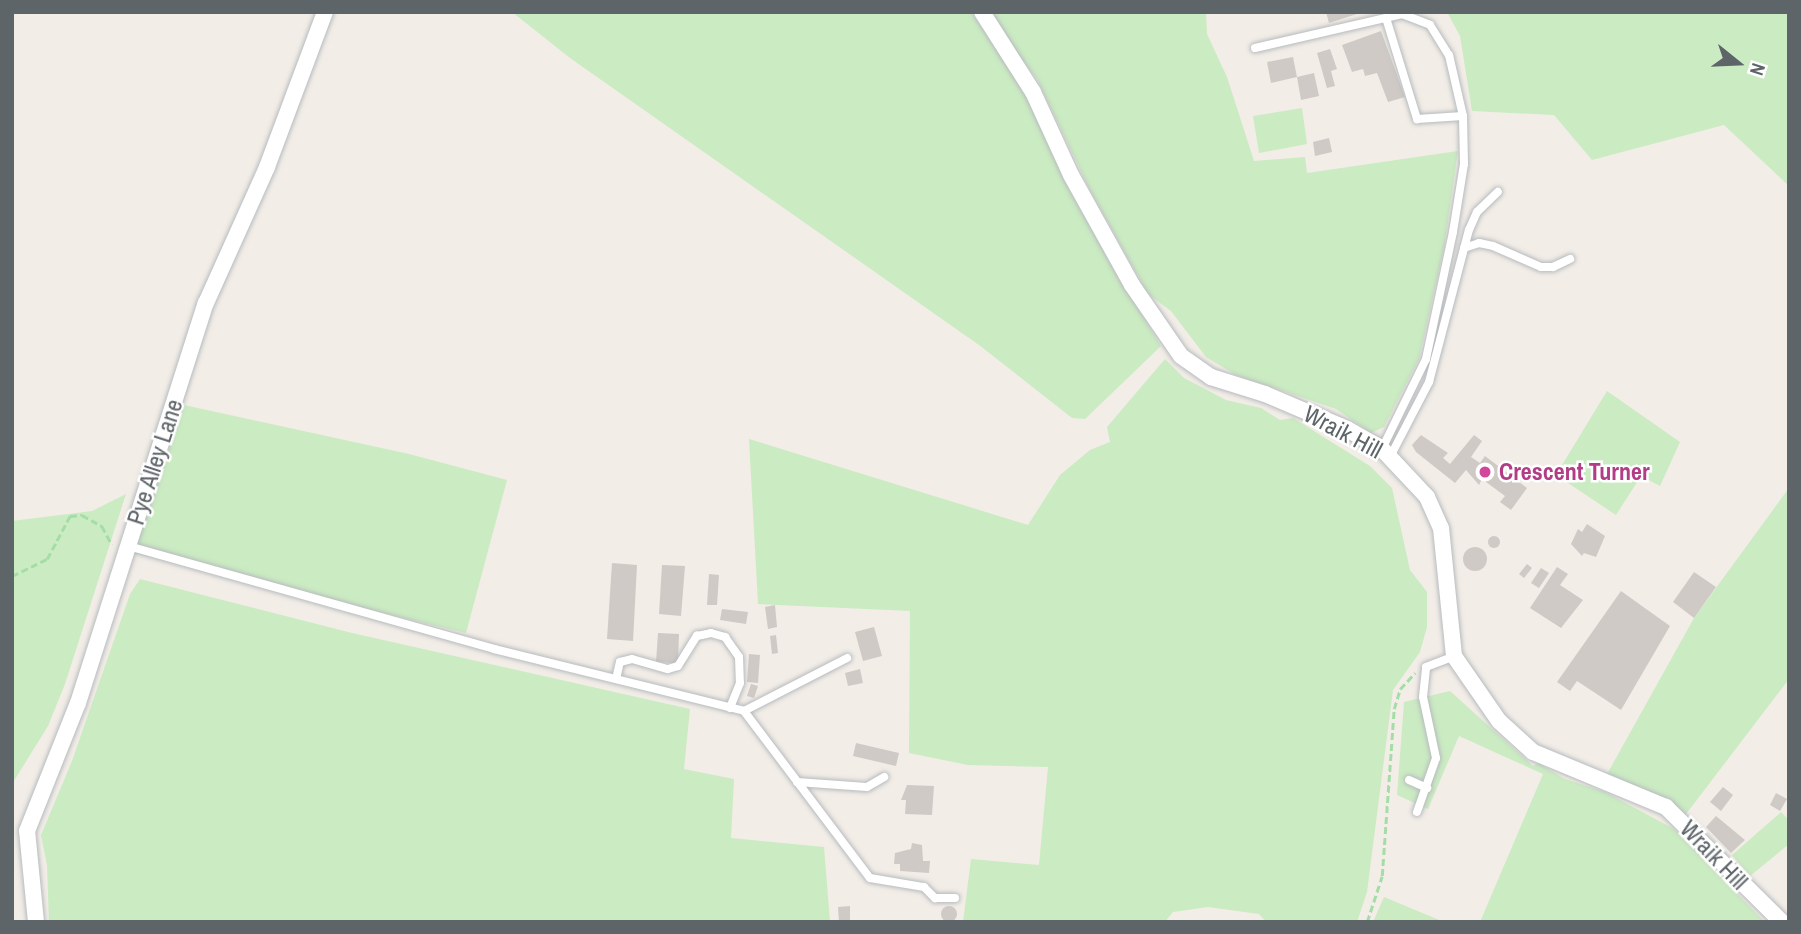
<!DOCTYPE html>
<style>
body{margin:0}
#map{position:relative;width:1801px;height:934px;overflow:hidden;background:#f2ede7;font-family:"Archivo Narrow",sans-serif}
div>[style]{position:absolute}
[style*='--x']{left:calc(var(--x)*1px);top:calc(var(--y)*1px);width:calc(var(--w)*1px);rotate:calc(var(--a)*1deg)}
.green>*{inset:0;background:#cbebc2}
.building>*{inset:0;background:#cfcac6}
.round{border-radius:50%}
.path>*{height:2.5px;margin-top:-1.25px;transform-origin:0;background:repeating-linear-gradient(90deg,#a4dea6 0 7px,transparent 0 10.5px)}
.roads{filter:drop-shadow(0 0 2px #b7bbbf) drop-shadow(0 0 2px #b7bbbf)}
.service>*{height:8px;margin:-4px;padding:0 4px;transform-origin:4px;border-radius:4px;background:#fff}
.minor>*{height:16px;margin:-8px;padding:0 8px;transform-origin:8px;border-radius:8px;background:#fff}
.dots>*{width:19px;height:19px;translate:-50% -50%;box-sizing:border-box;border:4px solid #fff;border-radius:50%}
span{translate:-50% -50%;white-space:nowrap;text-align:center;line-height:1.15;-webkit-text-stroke:5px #fff;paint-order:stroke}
.street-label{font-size:24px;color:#5e6569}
.hotel-label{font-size:24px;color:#b23c85;font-weight:700}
.left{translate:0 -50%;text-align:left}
.frame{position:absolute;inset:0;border:14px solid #5e6569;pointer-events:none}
.north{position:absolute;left:1703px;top:28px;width:70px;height:70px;-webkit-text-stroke:5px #fff;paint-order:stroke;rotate:108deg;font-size:19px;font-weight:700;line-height:28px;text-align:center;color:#5e6569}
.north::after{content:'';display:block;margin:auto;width:24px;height:32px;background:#5e6569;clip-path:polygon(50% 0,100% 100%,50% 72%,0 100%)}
</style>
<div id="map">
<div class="green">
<i style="clip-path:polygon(512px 12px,971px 12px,1028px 92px,1106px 255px,1161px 346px,1085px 419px,1072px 418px,979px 345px,570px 58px)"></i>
<i style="clip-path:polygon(985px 12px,1206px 12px,1207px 34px,1227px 77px,1254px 161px,1305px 157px,1307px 173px,1458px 151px,1444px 248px,1419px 359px,1384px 427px,1371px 433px,1336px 409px,1236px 375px,1206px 357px,1171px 311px,1148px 294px,1089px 188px,1037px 79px)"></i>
<i style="clip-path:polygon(1447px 12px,1789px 12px,1789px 186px,1724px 125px,1592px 160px,1554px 115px,1472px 111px,1460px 36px)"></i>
<i style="clip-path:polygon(1302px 108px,1307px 144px,1259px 153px,1253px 116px)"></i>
<i style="clip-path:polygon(1165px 359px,1184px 378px,1226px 400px,1261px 408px,1280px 420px,1293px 418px,1370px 466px,1392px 488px,1410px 570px,1427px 592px,1427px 627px,1420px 652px,1393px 690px,1367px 892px,1357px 922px,1266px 922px,1259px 914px,1208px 907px,1173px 912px,1165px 922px,963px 922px,971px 859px,1039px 865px,1048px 767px,968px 765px,909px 753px,910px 611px,758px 604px,749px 439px,1028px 525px,1060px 475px,1090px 450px,1110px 442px,1107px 427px)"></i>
<i style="clip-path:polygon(1607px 391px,1680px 442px,1660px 486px,1641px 476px,1616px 515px,1556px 475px)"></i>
<i style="clip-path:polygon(184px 405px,409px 454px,507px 480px,466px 633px,133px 553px)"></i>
<i style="clip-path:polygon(1789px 488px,1789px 679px,1683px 818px,1606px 776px,1694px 618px)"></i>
<i style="clip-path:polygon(126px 494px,65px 684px,48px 726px,12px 784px,12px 521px,92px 511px)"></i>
<i style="clip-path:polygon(140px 579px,352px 633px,690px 709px,684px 769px,734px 779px,731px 838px,824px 847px,830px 922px,49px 922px,47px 865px,41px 835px,72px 761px,130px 594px)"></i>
<i style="clip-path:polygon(1450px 691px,1533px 766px,1538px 763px,1565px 779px,1605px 792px,1674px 829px,1765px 922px,1480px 922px,1543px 774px,1459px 736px,1428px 809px,1397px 795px,1404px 702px)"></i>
<i style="clip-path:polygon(1781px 812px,1789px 820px,1789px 844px,1750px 876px,1732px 855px)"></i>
<i style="clip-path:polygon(1384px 897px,1444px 922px,1373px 922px)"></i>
</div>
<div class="building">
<i style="clip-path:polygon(1326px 12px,1360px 12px,1360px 13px,1329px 23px)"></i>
<i style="clip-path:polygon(1381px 31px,1405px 97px,1388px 102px,1377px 73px,1365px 76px,1363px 69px,1352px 72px,1342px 45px)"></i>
<i style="clip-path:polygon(1330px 49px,1337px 69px,1331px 71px,1335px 86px,1327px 88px,1317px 53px)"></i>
<i style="clip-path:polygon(1293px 57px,1297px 77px,1314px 73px,1319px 96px,1301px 100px,1297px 77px,1271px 83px,1267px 62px)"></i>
<i style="clip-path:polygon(1329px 138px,1332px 152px,1315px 156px,1313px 142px)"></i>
<i style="clip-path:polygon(1421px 435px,1448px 453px,1443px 458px,1450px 464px,1474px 435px,1482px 441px,1471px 457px,1480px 463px,1485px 456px,1527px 488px,1511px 510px,1500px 502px,1505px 496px,1482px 479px,1479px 485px,1466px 470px,1455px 483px,1416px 452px,1412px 445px)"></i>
<i style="clip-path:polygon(1587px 524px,1605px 536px,1596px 557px,1584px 553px,1582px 556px,1571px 544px,1578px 529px,1582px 532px)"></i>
<i class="round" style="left:1488px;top:536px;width:12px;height:12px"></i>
<i class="round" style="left:1463px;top:547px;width:24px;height:24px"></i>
<i style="clip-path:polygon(612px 563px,637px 565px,633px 641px,607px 639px)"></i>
<i style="clip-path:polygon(1527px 564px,1532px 568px,1524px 578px,1519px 574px)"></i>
<i style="clip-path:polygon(662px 565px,685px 566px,681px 616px,659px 614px)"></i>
<i style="clip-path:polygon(1557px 567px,1568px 574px,1560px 585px,1583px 600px,1561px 628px,1530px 608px)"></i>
<i style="clip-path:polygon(1541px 568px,1549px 573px,1539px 588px,1531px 583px)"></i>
<i style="clip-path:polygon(1694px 572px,1716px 587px,1694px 618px,1673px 602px)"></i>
<i style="clip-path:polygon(709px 574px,719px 575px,717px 605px,707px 605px)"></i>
<i style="clip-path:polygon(1621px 591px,1670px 626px,1621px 710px,1577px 681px,1570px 691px,1557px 682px)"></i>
<i style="clip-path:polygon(775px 605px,777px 627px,768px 629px,765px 607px)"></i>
<i style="clip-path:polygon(722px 609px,748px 612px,746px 624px,720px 620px)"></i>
<i style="clip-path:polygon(874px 627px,882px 656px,863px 661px,855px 632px)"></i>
<i style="clip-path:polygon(658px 633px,679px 634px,678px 663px,656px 662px)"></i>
<i style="clip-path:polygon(776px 635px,778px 653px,772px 654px,770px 636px)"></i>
<i style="clip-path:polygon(749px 654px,760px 655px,758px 683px,747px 682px)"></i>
<i style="clip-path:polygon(860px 669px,863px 683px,848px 686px,845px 673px)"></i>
<i style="clip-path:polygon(751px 684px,758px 686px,754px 698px,747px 696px)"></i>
<i style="clip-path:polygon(856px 743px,899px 753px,896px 766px,853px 756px)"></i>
<i style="clip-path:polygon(907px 785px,934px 786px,932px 815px,905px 814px,906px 800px,901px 800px)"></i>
<i style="clip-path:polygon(1723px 787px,1733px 795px,1721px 811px,1710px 802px)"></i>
<i style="clip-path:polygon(1776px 793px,1787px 799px,1780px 811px,1770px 805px)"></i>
<i style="clip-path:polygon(1716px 816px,1745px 840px,1731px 853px,1706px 827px)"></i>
<i style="clip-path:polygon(912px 843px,922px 845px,923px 861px,930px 861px,929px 873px,900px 871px,900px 864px,894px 864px,895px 853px,911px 849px)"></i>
<i class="round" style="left:941px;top:906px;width:16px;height:16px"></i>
<i style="clip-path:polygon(850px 906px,850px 922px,839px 922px,838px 907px)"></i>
</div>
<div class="path">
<i style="--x:12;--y:576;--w:39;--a:-26"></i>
<i style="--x:47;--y:559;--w:49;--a:-61.9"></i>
<i style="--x:70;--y:516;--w:12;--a:-5"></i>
<i style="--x:82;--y:515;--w:23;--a:29"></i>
<i style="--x:102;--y:526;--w:21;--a:62"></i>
<i style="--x:1367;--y:922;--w:48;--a:-71.9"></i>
<i style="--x:1382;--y:876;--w:167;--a:-85.9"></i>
<i style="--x:1394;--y:709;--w:21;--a:-73"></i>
<i style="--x:1400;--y:689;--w:22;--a:-47"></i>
</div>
<div class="roads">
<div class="service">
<i style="--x:1386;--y:18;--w:106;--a:72.9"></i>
<i style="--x:1417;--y:119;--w:46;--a:-3.7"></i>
<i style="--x:1255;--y:48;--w:151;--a:-13"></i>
<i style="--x:1402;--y:14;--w:30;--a:21"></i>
<i style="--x:1430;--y:25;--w:36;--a:58"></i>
<i style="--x:1449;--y:55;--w:63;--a:77.1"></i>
<i style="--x:1463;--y:116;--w:48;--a:88.8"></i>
<i style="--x:1464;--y:164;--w:69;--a:99.2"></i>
<i style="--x:1453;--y:232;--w:130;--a:102"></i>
<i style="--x:1426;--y:359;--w:100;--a:116.1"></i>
<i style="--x:1464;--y:248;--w:16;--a:-18"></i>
<i style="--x:1479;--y:243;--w:14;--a:12"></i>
<i style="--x:1493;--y:246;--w:52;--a:23.6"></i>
<i style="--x:1541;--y:267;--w:12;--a:0"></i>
<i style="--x:1553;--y:267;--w:19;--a:-25"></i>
<i style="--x:1390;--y:457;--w:85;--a:-62.5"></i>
<i style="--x:1429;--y:382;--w:157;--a:-75.3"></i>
<i style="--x:1469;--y:230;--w:20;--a:-66"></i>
<i style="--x:1477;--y:212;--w:29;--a:-44"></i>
<i style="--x:128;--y:546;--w:380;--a:15.7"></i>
<i style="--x:494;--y:649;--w:258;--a:13.9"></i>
<i style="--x:744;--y:711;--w:209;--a:53"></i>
<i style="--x:870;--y:878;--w:55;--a:9.5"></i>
<i style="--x:924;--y:887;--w:16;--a:45"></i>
<i style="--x:935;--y:898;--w:20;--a:0"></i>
<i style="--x:616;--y:679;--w:17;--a:-77"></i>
<i style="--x:620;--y:662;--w:12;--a:-14"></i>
<i style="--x:632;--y:659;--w:37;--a:16"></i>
<i style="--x:668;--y:669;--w:10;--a:-17"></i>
<i style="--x:678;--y:666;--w:36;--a:-58"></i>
<i style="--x:697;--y:636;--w:14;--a:-12"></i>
<i style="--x:711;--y:633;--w:15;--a:16"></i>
<i style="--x:725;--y:637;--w:24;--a:55"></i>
<i style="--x:739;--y:657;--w:26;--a:88"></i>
<i style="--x:740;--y:683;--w:27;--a:112"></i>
<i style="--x:744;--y:711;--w:116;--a:-27.2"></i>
<i style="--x:1409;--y:780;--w:20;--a:24"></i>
<i style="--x:797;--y:782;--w:70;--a:4.1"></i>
<i style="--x:867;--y:787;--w:20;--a:-30"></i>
<i style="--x:1417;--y:812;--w:57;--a:-70.6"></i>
<i style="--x:1436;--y:758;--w:62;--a:-102"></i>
<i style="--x:1423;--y:697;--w:30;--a:-84"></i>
<i style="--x:1426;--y:667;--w:30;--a:-21"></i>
</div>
<div class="minor">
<i style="--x:982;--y:12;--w:95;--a:57.5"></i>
<i style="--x:1033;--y:92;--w:91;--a:65.4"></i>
<i style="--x:1071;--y:175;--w:126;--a:61"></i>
<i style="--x:1132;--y:285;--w:86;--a:55.4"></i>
<i style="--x:1181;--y:356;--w:37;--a:35"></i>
<i style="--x:1211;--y:377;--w:57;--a:17.5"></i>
<i style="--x:1265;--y:394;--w:89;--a:23.1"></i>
<i style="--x:1347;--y:429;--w:40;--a:29.7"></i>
<i style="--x:1382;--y:449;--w:66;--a:46.8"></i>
<i style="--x:1427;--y:497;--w:34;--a:66"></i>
<i style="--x:1441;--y:528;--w:129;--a:84.2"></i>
<i style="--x:1454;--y:656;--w:79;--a:55.3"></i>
<i style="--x:1499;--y:721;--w:46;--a:42.4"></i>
<i style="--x:1533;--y:752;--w:144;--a:22.5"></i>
<i style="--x:1666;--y:807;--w:163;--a:44.8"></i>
<i style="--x:36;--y:922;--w:91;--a:-95.6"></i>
<i style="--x:27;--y:831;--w:138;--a:-68.3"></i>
<i style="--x:78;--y:703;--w:420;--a:-72.3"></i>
<i style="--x:206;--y:303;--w:149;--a:-65.8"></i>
<i style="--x:267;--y:167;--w:165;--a:-69.5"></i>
</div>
</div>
<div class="dots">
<i style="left:1485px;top:472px;background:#d1479c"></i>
</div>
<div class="street-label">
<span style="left:1343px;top:432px;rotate:28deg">Wraik Hill</span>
<span style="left:155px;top:462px;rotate:-72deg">Pye Alley Lane</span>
<span style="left:1714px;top:855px;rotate:46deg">Wraik Hill</span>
</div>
<div class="hotel-label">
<span class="left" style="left:1499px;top:472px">Crescent Turner</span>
</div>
<div class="frame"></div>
<div class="north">N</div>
</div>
